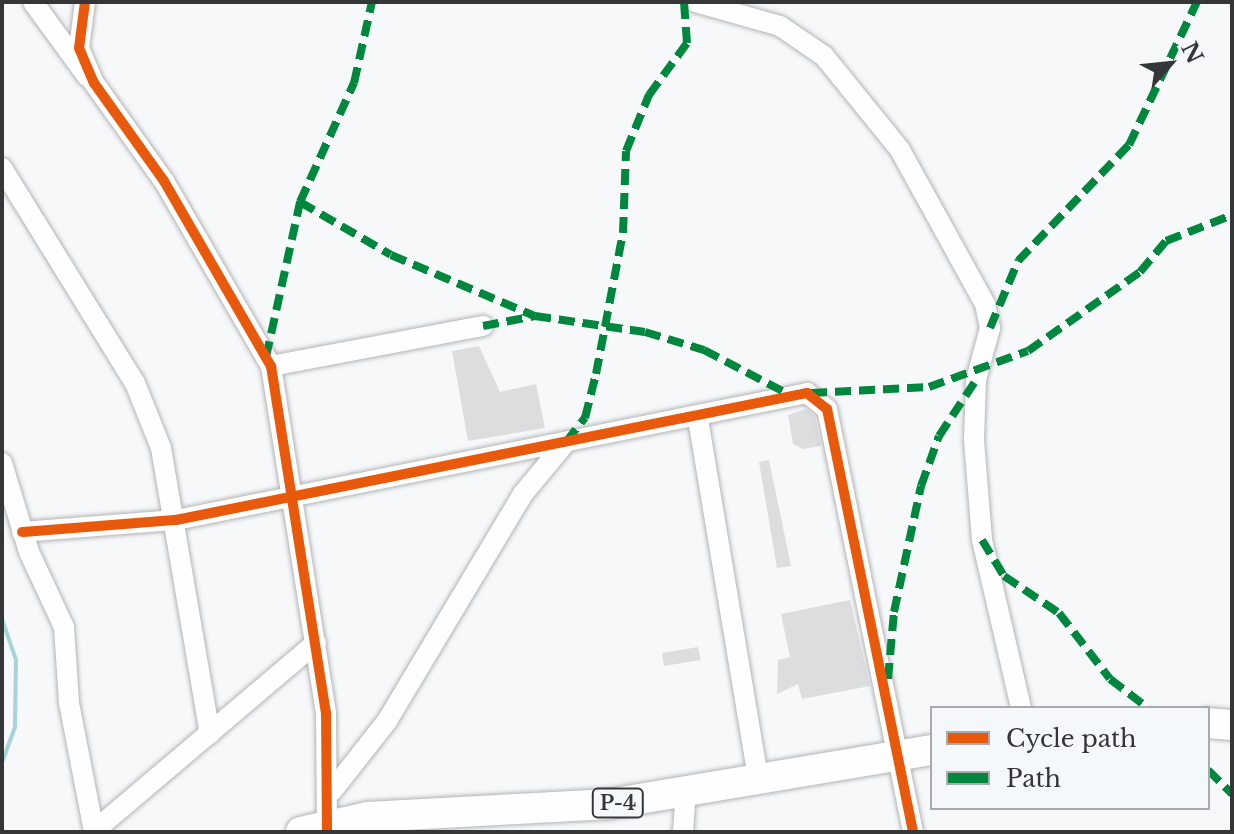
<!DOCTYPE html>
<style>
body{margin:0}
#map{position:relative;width:1234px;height:834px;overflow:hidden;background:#f6f8fa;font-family:"Libre Baskerville",serif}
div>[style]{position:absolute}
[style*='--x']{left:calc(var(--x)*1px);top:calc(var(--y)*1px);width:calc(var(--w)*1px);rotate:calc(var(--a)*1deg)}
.stream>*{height:4px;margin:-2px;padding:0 2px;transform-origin:2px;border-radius:2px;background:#a6d4da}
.building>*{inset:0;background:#dcdddf}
.roads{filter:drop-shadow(0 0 2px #b3b4b6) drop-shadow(0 0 2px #b3b4b6)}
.minor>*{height:20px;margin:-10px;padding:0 10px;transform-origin:10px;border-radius:10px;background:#fefefe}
.highway>*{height:30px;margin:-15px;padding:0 15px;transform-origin:15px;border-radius:15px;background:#fefefe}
.quiet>*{height:8px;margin-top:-4px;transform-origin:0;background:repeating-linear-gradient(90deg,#00873e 0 16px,transparent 0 24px)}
.cycleway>*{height:10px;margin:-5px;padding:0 5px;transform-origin:5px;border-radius:5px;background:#e8590c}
span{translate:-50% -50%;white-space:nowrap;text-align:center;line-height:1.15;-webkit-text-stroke:7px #f5f8fb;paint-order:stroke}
.shield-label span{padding:2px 6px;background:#f5f8fb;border:2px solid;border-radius:6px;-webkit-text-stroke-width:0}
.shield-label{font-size:20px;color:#353638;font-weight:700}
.frame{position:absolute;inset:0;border:4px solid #353638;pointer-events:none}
.legend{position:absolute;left:930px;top:706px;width:280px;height:104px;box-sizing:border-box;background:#f5f8fb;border:2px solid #a8aaad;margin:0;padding:10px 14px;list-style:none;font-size:24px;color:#353638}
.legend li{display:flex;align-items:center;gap:16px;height:40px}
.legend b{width:40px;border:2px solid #a8aaad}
.north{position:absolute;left:1130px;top:24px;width:80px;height:80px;-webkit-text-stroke:6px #f5f8fb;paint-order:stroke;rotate:63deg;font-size:22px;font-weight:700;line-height:32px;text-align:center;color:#353638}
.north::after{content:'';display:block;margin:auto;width:28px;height:36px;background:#353638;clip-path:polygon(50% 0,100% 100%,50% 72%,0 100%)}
</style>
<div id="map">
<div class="stream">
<i style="--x:2;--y:619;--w:43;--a:71.1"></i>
<i style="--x:16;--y:660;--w:67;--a:90.9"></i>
<i style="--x:15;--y:727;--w:37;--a:110"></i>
</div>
<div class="building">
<i style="clip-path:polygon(479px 346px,500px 392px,536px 384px,545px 428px,468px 441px,452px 351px)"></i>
<i style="clip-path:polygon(806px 409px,815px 416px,821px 446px,803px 449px,793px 444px,788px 415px)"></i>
<i style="clip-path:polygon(769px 460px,791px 566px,777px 568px,759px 462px)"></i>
<i style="clip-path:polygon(850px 600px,870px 686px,802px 699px,798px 684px,777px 694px,778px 660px,790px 657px,781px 614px)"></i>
<i style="clip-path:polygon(698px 647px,701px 660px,664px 666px,662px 653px)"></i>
</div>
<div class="roads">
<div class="minor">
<i style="--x:33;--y:2;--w:92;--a:53.9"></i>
<i style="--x:85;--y:2;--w:46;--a:97.4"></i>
<i style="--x:79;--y:48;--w:38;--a:67"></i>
<i style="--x:94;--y:83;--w:120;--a:54.5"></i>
<i style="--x:164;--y:181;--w:214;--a:60"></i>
<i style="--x:271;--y:366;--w:351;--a:81"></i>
<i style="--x:326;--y:713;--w:119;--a:89.5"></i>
<i style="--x:695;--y:2;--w:88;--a:15.8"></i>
<i style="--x:780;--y:26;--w:53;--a:34.3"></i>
<i style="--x:824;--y:56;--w:121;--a:51"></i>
<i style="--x:900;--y:150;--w:176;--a:61.1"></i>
<i style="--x:985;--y:304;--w:25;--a:78"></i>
<i style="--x:990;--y:328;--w:54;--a:105.1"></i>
<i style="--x:976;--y:380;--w:60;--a:91.9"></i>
<i style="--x:974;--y:440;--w:100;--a:85.4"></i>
<i style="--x:982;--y:540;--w:172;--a:76.9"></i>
<i style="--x:2;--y:168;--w:253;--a:58.3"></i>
<i style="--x:135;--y:383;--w:70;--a:68.2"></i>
<i style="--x:161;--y:448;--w:290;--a:80.3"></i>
<i style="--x:271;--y:366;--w:216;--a:-10.7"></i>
<i style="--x:698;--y:419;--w:369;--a:80.5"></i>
<i style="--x:2;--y:463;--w:93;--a:73.1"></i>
<i style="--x:29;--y:552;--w:83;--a:65"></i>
<i style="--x:64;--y:627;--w:76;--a:86.2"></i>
<i style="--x:69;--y:703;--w:131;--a:79"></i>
<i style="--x:22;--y:532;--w:154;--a:-4.5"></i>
<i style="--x:176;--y:520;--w:644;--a:-11.38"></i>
<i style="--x:807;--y:393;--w:26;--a:39"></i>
<i style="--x:827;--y:409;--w:432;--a:78.5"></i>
<i style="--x:332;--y:791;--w:89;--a:-51.8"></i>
<i style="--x:387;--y:721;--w:265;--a:-59.1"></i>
<i style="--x:523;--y:494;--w:67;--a:-50.4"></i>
<i style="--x:94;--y:831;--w:291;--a:-40.3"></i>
<i style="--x:683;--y:832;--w:39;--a:-86"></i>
</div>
<div class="highway">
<i style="--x:1208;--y:723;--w:24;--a:5"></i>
<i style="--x:301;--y:832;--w:69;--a:-12.6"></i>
<i style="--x:368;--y:817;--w:241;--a:-3.1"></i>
<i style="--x:609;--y:804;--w:327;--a:-9.5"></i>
</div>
</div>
<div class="quiet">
<i style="--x:300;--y:202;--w:105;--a:30.2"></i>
<i style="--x:391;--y:255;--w:156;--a:23"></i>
<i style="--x:535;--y:316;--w:111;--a:8.3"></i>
<i style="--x:645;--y:332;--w:62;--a:17"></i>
<i style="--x:704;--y:350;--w:97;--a:27.6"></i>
<i style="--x:483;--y:326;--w:53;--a:-10.9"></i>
<i style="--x:990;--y:328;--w:73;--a:-67.3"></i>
<i style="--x:1018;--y:261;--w:161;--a:-46.3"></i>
<i style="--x:1129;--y:145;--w:158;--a:-64.6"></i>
<i style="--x:266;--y:357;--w:159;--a:-77.6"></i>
<i style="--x:300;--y:202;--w:131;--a:-65.6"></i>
<i style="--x:354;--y:83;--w:83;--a:-77.5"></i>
<i style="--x:811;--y:393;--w:118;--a:-2.9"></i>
<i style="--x:929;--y:387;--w:105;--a:-20"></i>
<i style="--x:1028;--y:351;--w:137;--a:-35.2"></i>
<i style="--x:1140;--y:272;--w:40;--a:-50"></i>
<i style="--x:1166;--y:241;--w:71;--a:-21.5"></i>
<i style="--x:566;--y:442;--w:31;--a:-52"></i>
<i style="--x:585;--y:418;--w:45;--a:-76"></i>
<i style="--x:596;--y:374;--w:144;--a:-79.2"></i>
<i style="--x:623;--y:233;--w:82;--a:-87.9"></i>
<i style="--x:626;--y:151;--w:61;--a:-67.7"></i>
<i style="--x:649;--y:95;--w:64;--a:-53.8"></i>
<i style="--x:687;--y:43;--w:41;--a:-94.2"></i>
<i style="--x:982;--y:540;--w:42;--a:58.6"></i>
<i style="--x:1004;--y:576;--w:66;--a:33.9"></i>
<i style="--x:1059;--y:613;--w:83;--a:52.3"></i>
<i style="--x:1110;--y:679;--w:48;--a:37.3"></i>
<i style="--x:888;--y:679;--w:67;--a:-84.9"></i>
<i style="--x:894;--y:612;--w:129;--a:-77.9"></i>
<i style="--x:921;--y:486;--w:53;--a:-70.2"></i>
<i style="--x:939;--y:436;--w:67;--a:-56.5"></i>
<i style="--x:1208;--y:770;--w:34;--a:45"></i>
</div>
<div class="cycleway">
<i style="--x:85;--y:2;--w:46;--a:97.4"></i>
<i style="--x:79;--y:48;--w:38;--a:67"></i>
<i style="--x:94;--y:83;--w:120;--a:54.5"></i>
<i style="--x:164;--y:181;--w:214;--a:60"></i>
<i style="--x:271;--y:366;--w:351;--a:81"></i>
<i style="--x:326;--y:713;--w:119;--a:89.5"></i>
<i style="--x:22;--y:532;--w:154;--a:-4.5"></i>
<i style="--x:176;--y:520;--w:644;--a:-11.38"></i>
<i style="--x:807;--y:393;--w:26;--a:39"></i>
<i style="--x:827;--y:409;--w:432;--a:78.5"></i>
</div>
<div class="shield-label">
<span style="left:618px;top:803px">P-4</span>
</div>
<div class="frame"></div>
<ul class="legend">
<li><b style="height:10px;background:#e8590c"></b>Cycle path</li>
<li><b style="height:10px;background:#00873e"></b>Path</li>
</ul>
<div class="north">N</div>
</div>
